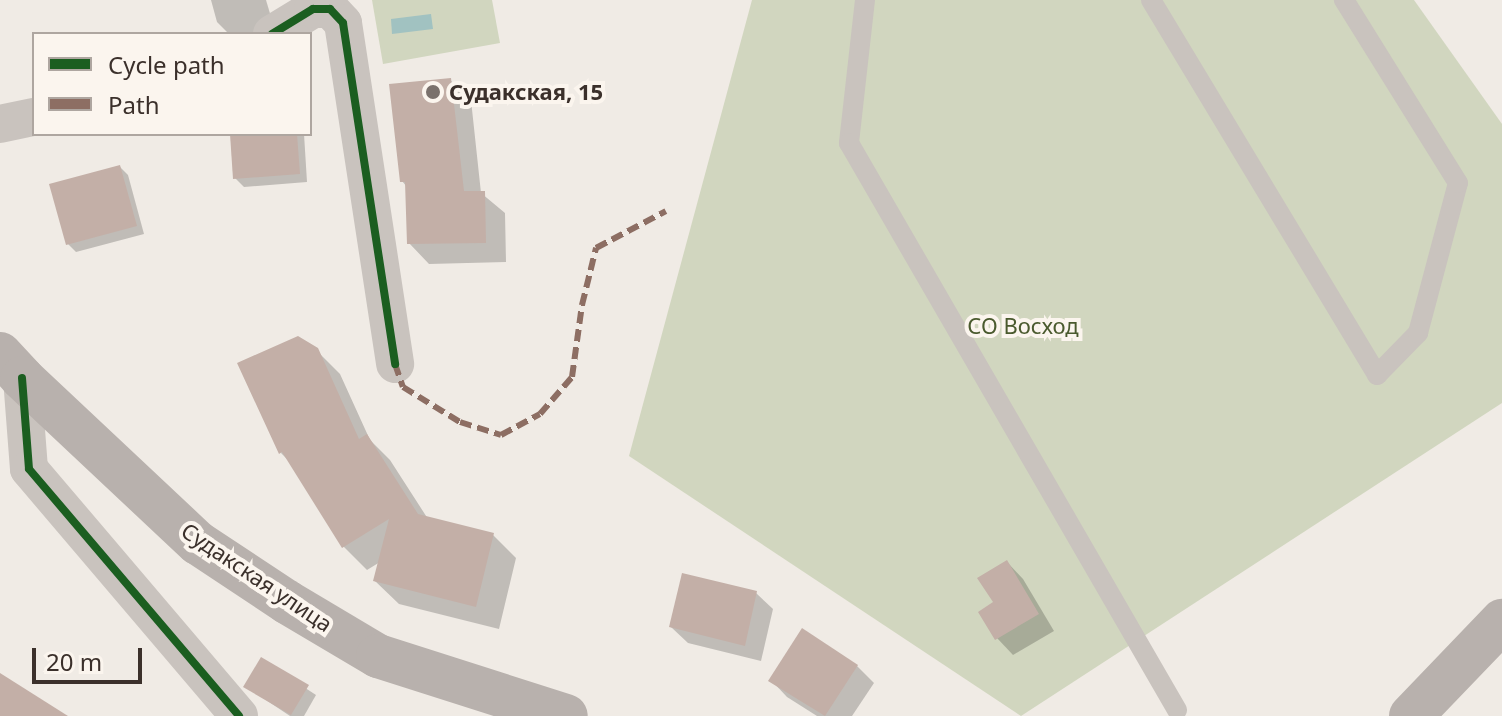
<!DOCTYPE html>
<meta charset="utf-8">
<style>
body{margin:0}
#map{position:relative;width:1502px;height:716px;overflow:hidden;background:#f0ebe5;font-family:"Noto Sans",sans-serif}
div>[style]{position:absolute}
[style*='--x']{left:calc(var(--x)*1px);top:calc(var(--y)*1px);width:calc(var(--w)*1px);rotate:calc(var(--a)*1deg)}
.green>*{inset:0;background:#d1d6bf}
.water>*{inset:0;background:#a1c2c1}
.shadow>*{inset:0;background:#0003}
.building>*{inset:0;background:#c3afa7}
.lane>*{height:20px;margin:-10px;padding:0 10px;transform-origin:10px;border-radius:10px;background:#c9c3be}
.street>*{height:38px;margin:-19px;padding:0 19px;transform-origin:19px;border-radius:19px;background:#c9c3be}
.primary>*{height:44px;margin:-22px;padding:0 22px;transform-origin:22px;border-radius:22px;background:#b8b1ad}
.quiet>*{height:6px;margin-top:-3px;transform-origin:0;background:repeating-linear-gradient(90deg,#8d6e63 0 12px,transparent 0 18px)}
.cycleway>*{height:8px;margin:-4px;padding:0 4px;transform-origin:4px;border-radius:4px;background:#1b5e20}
.dots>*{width:22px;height:22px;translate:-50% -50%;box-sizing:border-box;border:4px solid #fbf5ee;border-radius:50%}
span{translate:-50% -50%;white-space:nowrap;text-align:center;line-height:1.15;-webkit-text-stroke:8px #fbf5ee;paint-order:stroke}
.poi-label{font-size:22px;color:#3b302b;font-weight:700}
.left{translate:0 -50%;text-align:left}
.park-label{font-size:22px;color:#4a5a2e}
.street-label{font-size:22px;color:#3b302b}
.legend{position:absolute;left:32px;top:32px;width:280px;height:104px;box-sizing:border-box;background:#fbf5ee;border:2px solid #aea6a0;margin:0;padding:10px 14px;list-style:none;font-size:24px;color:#3b302b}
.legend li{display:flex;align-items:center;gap:16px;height:40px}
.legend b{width:40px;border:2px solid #aea6a0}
.scale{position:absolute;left:32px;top:648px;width:110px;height:36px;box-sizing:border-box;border:4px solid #3b302b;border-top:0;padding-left:10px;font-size:24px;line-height:28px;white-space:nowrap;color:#3b302b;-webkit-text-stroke:6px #fbf5ee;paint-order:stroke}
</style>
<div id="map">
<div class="green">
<i style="clip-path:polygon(372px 0,492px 0,500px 43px,383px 64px)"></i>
<i style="clip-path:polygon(752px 0,1414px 0,1502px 124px,1502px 403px,1021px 716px,629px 456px)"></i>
</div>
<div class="water">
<i style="clip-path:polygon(431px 14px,433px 29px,392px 34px,391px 19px)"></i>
</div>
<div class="shadow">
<i style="clip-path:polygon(211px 0,266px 0,274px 27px,249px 34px,229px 34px,217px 22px)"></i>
<i style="clip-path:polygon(450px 80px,471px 100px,481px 193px,505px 213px,506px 262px,429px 264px,409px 243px,407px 187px,402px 181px)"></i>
<i style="clip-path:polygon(232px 134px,304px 134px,307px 182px,244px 187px,235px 178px)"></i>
<i style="clip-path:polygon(120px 167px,128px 175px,144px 234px,76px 252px,68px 244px)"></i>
<i style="clip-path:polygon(316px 350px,340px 374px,370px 440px,390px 460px,428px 519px,493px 535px,516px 558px,499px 629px,399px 604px,375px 581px,380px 562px,367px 570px,344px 547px,292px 464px,281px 453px)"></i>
<i style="clip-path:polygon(1007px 562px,1023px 579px,1054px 631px,1013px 655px,997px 638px,996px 603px)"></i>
<i style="clip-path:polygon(756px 593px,773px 609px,761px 661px,688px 643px,671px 627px)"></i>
<i style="clip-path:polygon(261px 659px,316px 695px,304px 716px,290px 716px,245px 686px)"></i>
<i style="clip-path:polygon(857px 666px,874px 683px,852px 716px,817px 716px,787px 697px,771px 680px)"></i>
</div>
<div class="building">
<i style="clip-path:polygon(451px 78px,464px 191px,485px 191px,486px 243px,407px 244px,405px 182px,400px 182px,389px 84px)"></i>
<i style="clip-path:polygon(230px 134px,297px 134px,300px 174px,233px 179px)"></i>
<i style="clip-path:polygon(120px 165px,137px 226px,66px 245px,49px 184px)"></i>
<i style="clip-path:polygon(298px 336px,318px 348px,359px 439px,367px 434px,418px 514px,494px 533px,476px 607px,373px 581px,389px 519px,342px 548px,282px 452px,279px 454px,237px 363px)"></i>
<i style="clip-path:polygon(1007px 560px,1039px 614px,995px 640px,978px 612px,993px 602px,977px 578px)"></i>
<i style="clip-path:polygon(682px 573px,757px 591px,745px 646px,669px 627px)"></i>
<i style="clip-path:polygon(802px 628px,858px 665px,825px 716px,768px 681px)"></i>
<i style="clip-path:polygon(261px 657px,309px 685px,291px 715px,243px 687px)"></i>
<i style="clip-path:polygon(0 673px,68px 716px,0 716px)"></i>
</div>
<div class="lane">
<i style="--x:865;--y:0;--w:144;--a:96.4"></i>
<i style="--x:849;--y:143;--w:655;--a:59.95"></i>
<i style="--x:1151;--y:0;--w:438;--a:58.9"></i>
<i style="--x:1377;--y:375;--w:59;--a:-45.7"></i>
<i style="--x:1418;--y:333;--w:155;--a:-75.1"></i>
<i style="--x:1458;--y:183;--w:216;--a:-121.9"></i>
</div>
<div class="street">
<i style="--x:272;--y:34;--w:48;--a:-31.4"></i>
<i style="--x:313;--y:9;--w:17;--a:0"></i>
<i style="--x:330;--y:9;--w:19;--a:47"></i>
<i style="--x:343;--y:23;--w:345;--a:81.3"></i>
<i style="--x:0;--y:124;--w:35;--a:-12"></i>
<i style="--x:22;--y:378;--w:91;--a:85.6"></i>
<i style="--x:29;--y:469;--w:324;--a:49.6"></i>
</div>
<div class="primary">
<i style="--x:0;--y:354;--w:33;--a:47"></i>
<i style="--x:22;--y:378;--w:241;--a:43.2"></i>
<i style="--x:198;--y:543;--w:107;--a:33.5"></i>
<i style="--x:287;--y:602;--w:106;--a:30.7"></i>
<i style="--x:378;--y:656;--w:197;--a:17.7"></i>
<i style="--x:1411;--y:716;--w:132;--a:-46.2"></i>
</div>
<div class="quiet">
<i style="--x:395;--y:364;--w:24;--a:71"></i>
<i style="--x:403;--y:387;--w:67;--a:31.6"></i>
<i style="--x:460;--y:422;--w:43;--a:17.6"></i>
<i style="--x:501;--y:435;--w:44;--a:-28.3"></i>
<i style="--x:540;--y:414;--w:49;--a:-49.1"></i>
<i style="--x:572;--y:377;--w:73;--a:-82.1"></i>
<i style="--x:582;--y:305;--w:59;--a:-76.2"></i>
<i style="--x:596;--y:248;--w:79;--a:-27.9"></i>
</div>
<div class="cycleway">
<i style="--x:272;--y:34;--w:48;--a:-31.4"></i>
<i style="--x:313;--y:9;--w:17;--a:0"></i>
<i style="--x:330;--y:9;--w:19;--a:47"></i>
<i style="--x:343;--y:23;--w:345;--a:81.3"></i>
<i style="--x:22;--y:378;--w:91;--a:85.6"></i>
<i style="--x:29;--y:469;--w:324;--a:49.6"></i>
</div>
<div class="dots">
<i style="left:433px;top:92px;background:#7a716c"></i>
</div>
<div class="poi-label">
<span class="left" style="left:449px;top:92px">Судакская, 15</span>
</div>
<div class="park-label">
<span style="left:1023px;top:326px">СО Восход</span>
</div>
<div class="street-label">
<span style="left:257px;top:577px;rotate:34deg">Судакская улица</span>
</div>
<ul class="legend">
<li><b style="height:10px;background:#1b5e20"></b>Cycle path</li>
<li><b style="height:10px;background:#8d6e63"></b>Path</li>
</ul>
<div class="scale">20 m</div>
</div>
